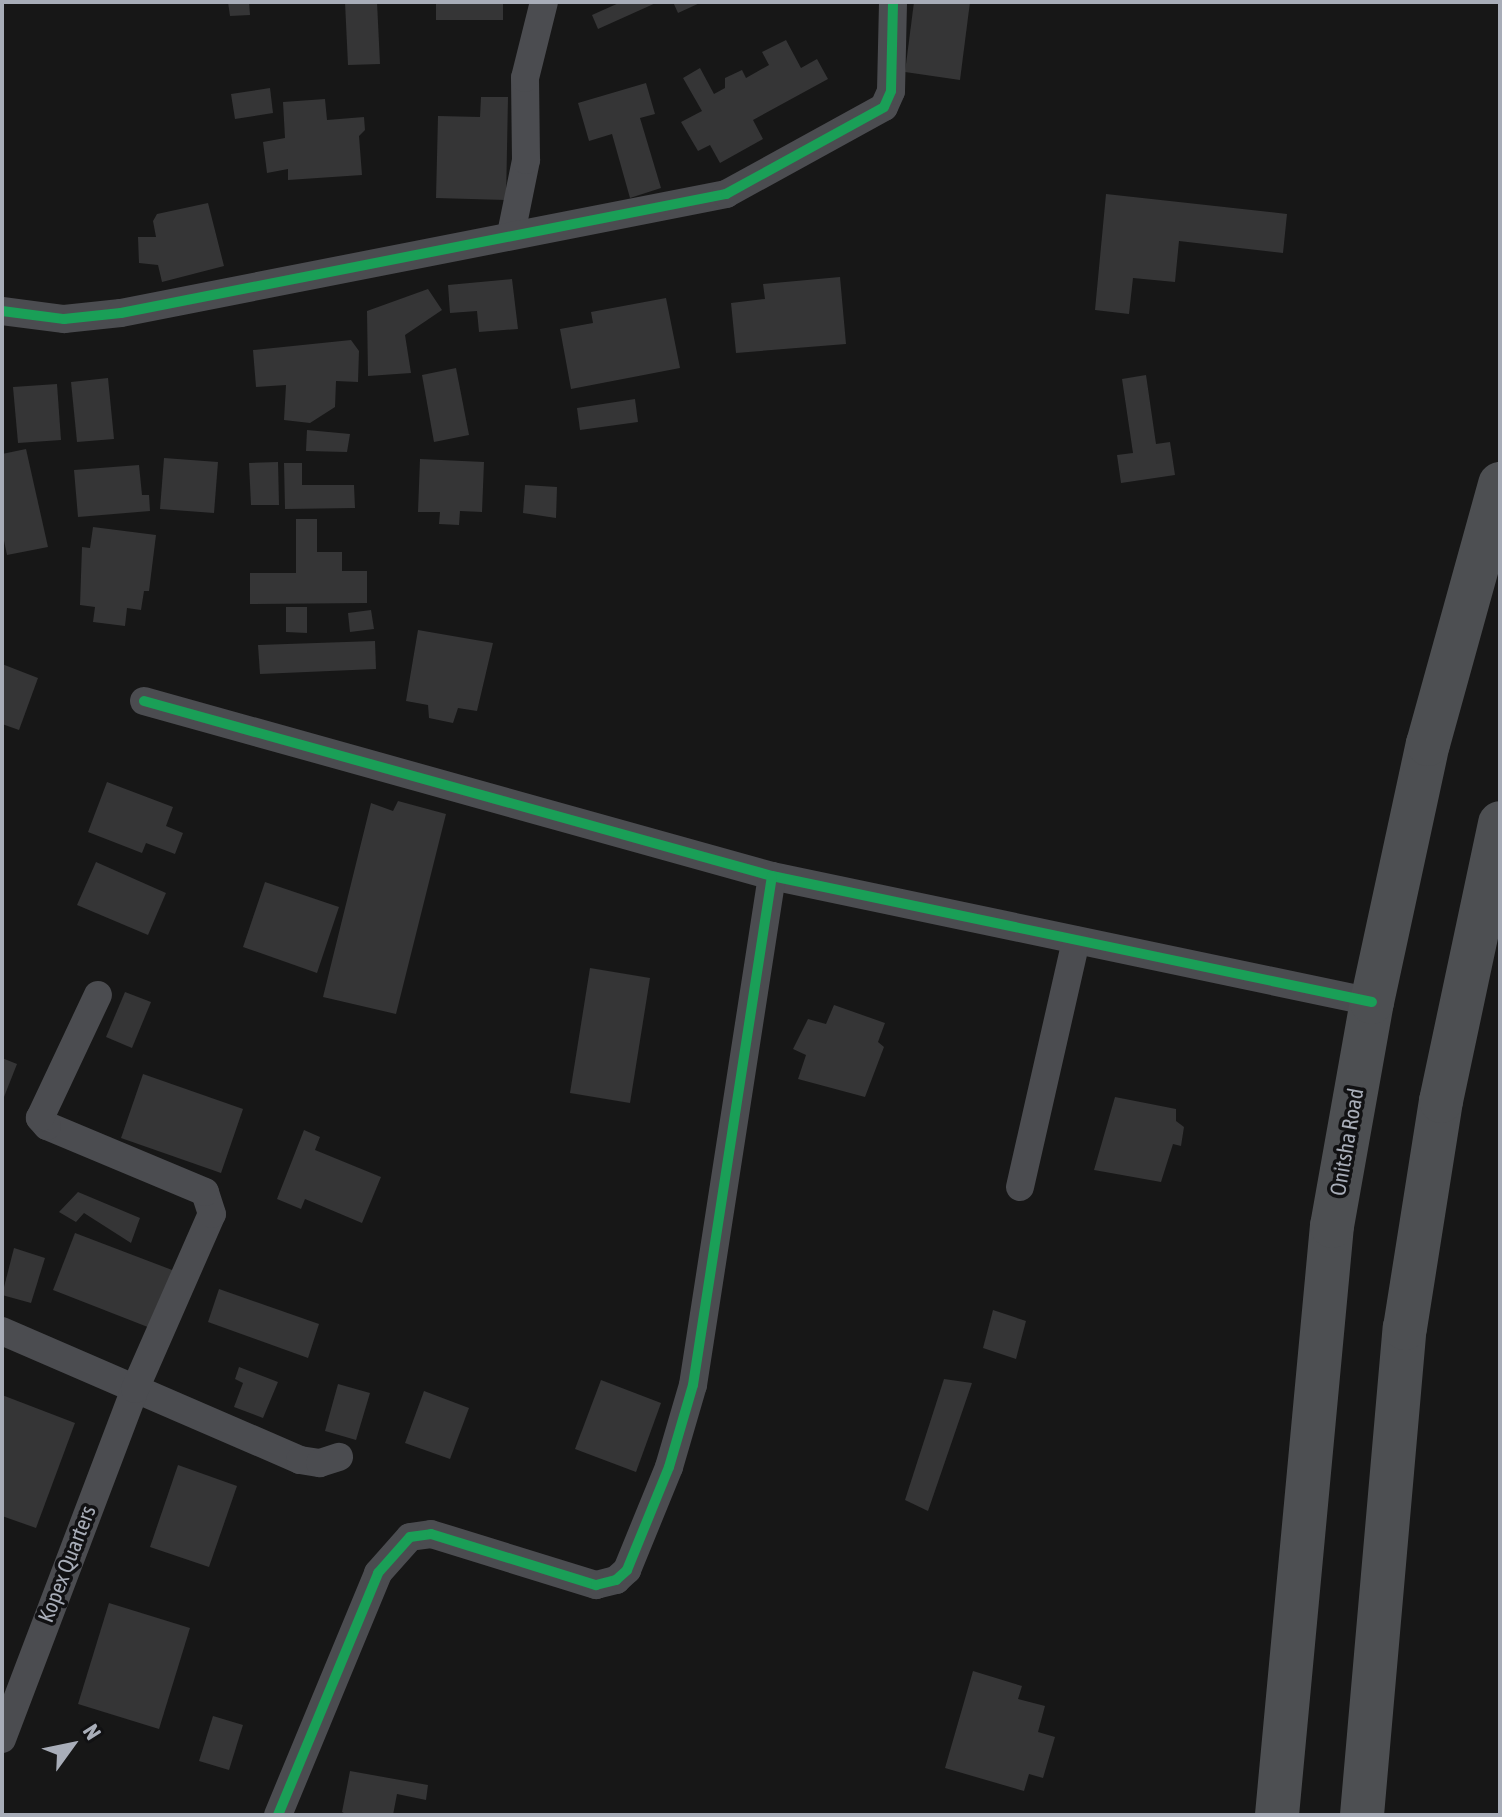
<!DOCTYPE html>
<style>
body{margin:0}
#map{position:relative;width:1502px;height:1817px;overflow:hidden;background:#171717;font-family:"Asap Condensed",sans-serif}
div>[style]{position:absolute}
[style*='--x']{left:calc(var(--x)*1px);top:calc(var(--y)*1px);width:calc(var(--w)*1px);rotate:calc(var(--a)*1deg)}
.building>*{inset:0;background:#353536}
.street>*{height:28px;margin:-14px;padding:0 14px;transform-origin:14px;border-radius:14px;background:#4b4c50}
.primary>*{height:44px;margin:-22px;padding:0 22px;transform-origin:22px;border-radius:22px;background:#4d4f52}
.cycleway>*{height:10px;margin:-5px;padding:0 5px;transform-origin:5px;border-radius:5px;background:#1a9f57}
span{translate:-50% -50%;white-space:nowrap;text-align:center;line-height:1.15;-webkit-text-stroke:7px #111113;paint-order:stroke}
.street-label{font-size:22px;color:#a8adb8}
.frame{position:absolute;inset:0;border:4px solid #a8adb8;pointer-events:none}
.north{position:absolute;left:32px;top:1705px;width:80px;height:80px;-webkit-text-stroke:6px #111113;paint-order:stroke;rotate:57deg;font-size:22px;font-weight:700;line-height:32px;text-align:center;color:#a8adb8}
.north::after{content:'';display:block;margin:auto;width:28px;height:36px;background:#a8adb8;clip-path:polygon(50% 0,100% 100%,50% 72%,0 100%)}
</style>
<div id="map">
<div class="building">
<i style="clip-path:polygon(228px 2px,249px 2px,250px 15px,230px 16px)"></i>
<i style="clip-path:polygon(345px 2px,377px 2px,380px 64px,348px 65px)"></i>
<i style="clip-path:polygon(436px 2px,503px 2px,503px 20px,436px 20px)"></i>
<i style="clip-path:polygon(621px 2px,658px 2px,598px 29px,592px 15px)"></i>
<i style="clip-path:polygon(673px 2px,702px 2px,678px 13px)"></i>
<i style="clip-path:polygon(914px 2px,970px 2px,960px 80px,905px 72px)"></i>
<i style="clip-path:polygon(786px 40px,801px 68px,817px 59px,828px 79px,753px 120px,763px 139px,720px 163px,710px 145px,698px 151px,681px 122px,702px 111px,683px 78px,700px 68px,714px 94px,725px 88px,725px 78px,742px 70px,746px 78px,769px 65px,762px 52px)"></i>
<i style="clip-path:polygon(646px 83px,655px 114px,640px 118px,661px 188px,630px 198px,612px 134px,589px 141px,578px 103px)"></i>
<i style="clip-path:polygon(270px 88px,273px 113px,235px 119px,231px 94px)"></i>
<i style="clip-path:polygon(481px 97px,508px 97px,506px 200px,436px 198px,438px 116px,480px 117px)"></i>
<i style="clip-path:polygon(325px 99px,327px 120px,364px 117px,365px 130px,359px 136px,362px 175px,288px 180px,288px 169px,267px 173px,263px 142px,285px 138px,283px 102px)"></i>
<i style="clip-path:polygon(1106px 194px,1287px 214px,1283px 253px,1179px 241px,1175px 282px,1133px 278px,1129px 314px,1095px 310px)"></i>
<i style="clip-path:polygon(208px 203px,224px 266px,162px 282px,158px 265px,139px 263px,138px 237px,156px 237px,153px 221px,157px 214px)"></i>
<i style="clip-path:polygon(840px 277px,846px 344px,736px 353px,731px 303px,765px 299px,763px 284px)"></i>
<i style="clip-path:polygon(512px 279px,518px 329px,479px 332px,477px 311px,450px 313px,448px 285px)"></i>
<i style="clip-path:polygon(428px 289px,442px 310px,405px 335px,411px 373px,368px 376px,367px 311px)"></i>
<i style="clip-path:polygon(666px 298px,680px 368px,571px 389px,560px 329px,593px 323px,591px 312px)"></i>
<i style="clip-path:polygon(351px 340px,359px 351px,358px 382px,336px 381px,335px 407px,310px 423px,284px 420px,286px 385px,256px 387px,253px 350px)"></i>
<i style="clip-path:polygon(456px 368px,469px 435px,434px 442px,422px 375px)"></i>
<i style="clip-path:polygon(1146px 375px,1156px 444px,1170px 442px,1175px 475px,1121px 483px,1117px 455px,1133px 453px,1122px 379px)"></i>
<i style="clip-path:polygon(108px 378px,114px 439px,77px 442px,71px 382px)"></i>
<i style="clip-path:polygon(57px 384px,61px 440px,18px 443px,13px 387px)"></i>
<i style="clip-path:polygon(635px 399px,638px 422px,580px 430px,577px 408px)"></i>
<i style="clip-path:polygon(307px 430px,350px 434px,347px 452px,306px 451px)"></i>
<i style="clip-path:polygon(26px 449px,48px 547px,7px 555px,2px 531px,2px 454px)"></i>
<i style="clip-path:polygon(164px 458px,218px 462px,214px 513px,160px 509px)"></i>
<i style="clip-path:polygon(420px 459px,484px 462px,482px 512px,460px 511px,459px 525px,439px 524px,440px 512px,418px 512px)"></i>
<i style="clip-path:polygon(278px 462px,279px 505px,251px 505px,249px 463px)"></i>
<i style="clip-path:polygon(284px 463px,302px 463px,302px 485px,354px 485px,355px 508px,285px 509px)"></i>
<i style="clip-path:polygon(139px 465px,142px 495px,149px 495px,150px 511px,78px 517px,74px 470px)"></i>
<i style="clip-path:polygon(525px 485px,557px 487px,556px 518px,523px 513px)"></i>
<i style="clip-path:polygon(296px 519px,317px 519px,317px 552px,342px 552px,342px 571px,367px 571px,367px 603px,250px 604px,250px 573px,296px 573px)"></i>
<i style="clip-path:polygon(93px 527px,156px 535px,149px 591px,144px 591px,141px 610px,127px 608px,125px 626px,93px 622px,95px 607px,80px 605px,82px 547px,90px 548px)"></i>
<i style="clip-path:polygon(286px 607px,307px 607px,307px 633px,286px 632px)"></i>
<i style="clip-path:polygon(371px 610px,374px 629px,350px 632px,348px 613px)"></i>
<i style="clip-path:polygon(418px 630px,493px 643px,477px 711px,458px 708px,453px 723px,429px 718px,428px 705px,406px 701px)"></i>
<i style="clip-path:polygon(375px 641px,376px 669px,260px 674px,258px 645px)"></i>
<i style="clip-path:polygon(2px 664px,38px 678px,19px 730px,2px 724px)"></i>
<i style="clip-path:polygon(107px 782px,173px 807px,166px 826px,183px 833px,175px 854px,146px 843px,142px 853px,88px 832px)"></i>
<i style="clip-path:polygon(398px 801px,446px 814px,396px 1014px,323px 997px,371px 803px,393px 811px)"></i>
<i style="clip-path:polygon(96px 862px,166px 893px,148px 935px,77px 905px)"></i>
<i style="clip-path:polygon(265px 882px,339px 907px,317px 973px,243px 947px)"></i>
<i style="clip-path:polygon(590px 968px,650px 978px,630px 1103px,570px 1093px)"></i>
<i style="clip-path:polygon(125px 992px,151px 1002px,132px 1048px,106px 1037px)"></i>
<i style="clip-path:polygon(834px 1005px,885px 1023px,878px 1042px,884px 1047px,865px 1097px,798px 1079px,806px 1055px,793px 1049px,808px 1019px,826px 1024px)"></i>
<i style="clip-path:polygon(2px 1058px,17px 1064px,2px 1102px)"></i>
<i style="clip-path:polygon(143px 1074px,243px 1109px,221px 1173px,121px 1138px)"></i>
<i style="clip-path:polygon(1115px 1097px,1176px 1109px,1176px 1121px,1184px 1127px,1181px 1146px,1173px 1144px,1161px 1182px,1094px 1170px)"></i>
<i style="clip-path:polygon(304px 1130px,320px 1137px,315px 1150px,381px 1177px,362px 1223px,305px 1199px,301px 1209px,277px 1199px)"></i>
<i style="clip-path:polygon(78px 1192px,140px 1218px,131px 1243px,84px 1213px,76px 1222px,59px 1212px)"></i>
<i style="clip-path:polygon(75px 1233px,180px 1273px,158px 1331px,53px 1290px)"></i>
<i style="clip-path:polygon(14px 1248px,45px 1258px,31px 1303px,2px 1295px)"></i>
<i style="clip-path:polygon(219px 1289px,319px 1324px,308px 1358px,208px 1322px)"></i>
<i style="clip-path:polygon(993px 1310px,1026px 1321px,1016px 1359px,983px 1348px)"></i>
<i style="clip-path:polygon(239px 1367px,278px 1382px,263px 1418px,234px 1407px,243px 1383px,235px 1379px)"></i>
<i style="clip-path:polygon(944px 1379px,972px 1383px,928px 1511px,905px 1500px)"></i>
<i style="clip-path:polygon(601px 1380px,661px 1403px,636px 1472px,575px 1449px)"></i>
<i style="clip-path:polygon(338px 1384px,370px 1393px,356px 1440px,325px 1431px)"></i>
<i style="clip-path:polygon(424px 1391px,469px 1408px,450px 1459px,405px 1443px)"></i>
<i style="clip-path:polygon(2px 1395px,75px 1423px,36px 1528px,2px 1516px)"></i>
<i style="clip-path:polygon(178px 1465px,237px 1486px,209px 1567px,150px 1547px)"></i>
<i style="clip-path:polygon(109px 1603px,190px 1628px,159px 1729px,78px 1704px)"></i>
<i style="clip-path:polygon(973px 1671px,1022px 1686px,1018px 1699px,1045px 1706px,1038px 1732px,1055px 1737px,1043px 1778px,1029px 1774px,1024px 1791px,945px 1768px)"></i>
<i style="clip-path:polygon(213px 1716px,243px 1725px,229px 1770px,199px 1761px)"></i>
<i style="clip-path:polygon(350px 1771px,428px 1785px,426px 1800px,397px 1794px,393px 1815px,348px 1815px,342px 1812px)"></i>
</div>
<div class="street">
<i style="--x:511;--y:234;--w:76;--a:-78.5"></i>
<i style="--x:526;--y:160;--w:82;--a:-90.7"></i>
<i style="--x:525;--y:78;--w:78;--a:-76"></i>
<i style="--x:2;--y:311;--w:63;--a:7.4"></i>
<i style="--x:64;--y:319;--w:57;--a:-6"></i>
<i style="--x:121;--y:313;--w:617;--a:-11.13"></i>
<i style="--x:726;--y:194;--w:180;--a:-28.8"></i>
<i style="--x:884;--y:107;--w:17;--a:-66"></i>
<i style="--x:891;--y:91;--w:89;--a:-88.7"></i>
<i style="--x:144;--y:701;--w:652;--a:15.57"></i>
<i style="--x:772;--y:876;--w:613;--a:11.86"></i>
<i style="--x:1020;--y:1187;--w:253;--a:-77.2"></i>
<i style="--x:2;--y:1331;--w:325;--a:23.4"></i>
<i style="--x:300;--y:1460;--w:20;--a:9"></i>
<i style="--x:320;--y:1463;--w:20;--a:-18"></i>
<i style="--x:2;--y:1739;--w:374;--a:-69.2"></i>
<i style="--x:135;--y:1389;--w:191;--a:-66.3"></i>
<i style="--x:212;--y:1214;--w:23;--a:-108"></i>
<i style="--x:205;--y:1192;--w:171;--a:-157.3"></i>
<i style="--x:47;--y:1126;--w:11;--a:-131"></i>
<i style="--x:40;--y:1118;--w:136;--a:-64.8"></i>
<i style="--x:278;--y:1815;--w:262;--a:-67.5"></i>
<i style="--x:378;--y:1573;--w:48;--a:-48.4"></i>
<i style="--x:410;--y:1537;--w:21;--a:-8"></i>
<i style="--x:431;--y:1534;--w:173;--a:17.2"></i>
<i style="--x:596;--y:1585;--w:21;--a:-14"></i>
<i style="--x:616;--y:1580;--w:15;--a:-42"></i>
<i style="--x:627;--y:1570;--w:111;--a:-67.8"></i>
<i style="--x:669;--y:1467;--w:85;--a:-73.7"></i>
<i style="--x:693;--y:1385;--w:515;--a:-81.18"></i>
</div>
<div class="primary">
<i style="--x:1277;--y:1815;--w:592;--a:-84.67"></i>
<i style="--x:1332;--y:1226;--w:228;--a:-79.9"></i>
<i style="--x:1372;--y:1002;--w:264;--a:-77.8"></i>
<i style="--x:1428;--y:744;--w:270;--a:-74.5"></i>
<i style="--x:1362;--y:1815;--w:489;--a:-85"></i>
<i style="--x:1405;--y:1328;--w:230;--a:-81"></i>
<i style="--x:1441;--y:1101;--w:284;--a:-78"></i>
</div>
<div class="cycleway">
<i style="--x:2;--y:311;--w:63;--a:7.4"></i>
<i style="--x:64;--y:319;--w:57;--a:-6"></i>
<i style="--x:121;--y:313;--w:617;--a:-11.13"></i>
<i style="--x:726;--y:194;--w:180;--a:-28.8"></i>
<i style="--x:884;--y:107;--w:17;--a:-66"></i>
<i style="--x:891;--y:91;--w:89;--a:-88.7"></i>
<i style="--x:144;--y:701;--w:652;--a:15.57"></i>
<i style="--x:772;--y:876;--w:613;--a:11.86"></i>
<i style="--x:278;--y:1815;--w:262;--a:-67.5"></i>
<i style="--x:378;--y:1573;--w:48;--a:-48.4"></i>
<i style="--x:410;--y:1537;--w:21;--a:-8"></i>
<i style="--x:431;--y:1534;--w:173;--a:17.2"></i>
<i style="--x:596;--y:1585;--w:21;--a:-14"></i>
<i style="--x:616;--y:1580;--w:15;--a:-42"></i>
<i style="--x:627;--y:1570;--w:111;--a:-67.8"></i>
<i style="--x:669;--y:1467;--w:85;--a:-73.7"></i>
<i style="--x:693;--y:1385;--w:515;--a:-81.18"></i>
</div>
<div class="street-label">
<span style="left:1347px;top:1142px;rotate:-80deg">Onitsha Road</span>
<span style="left:67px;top:1564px;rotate:-69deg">Kopex Quarters</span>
</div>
<div class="frame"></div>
<div class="north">N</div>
</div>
